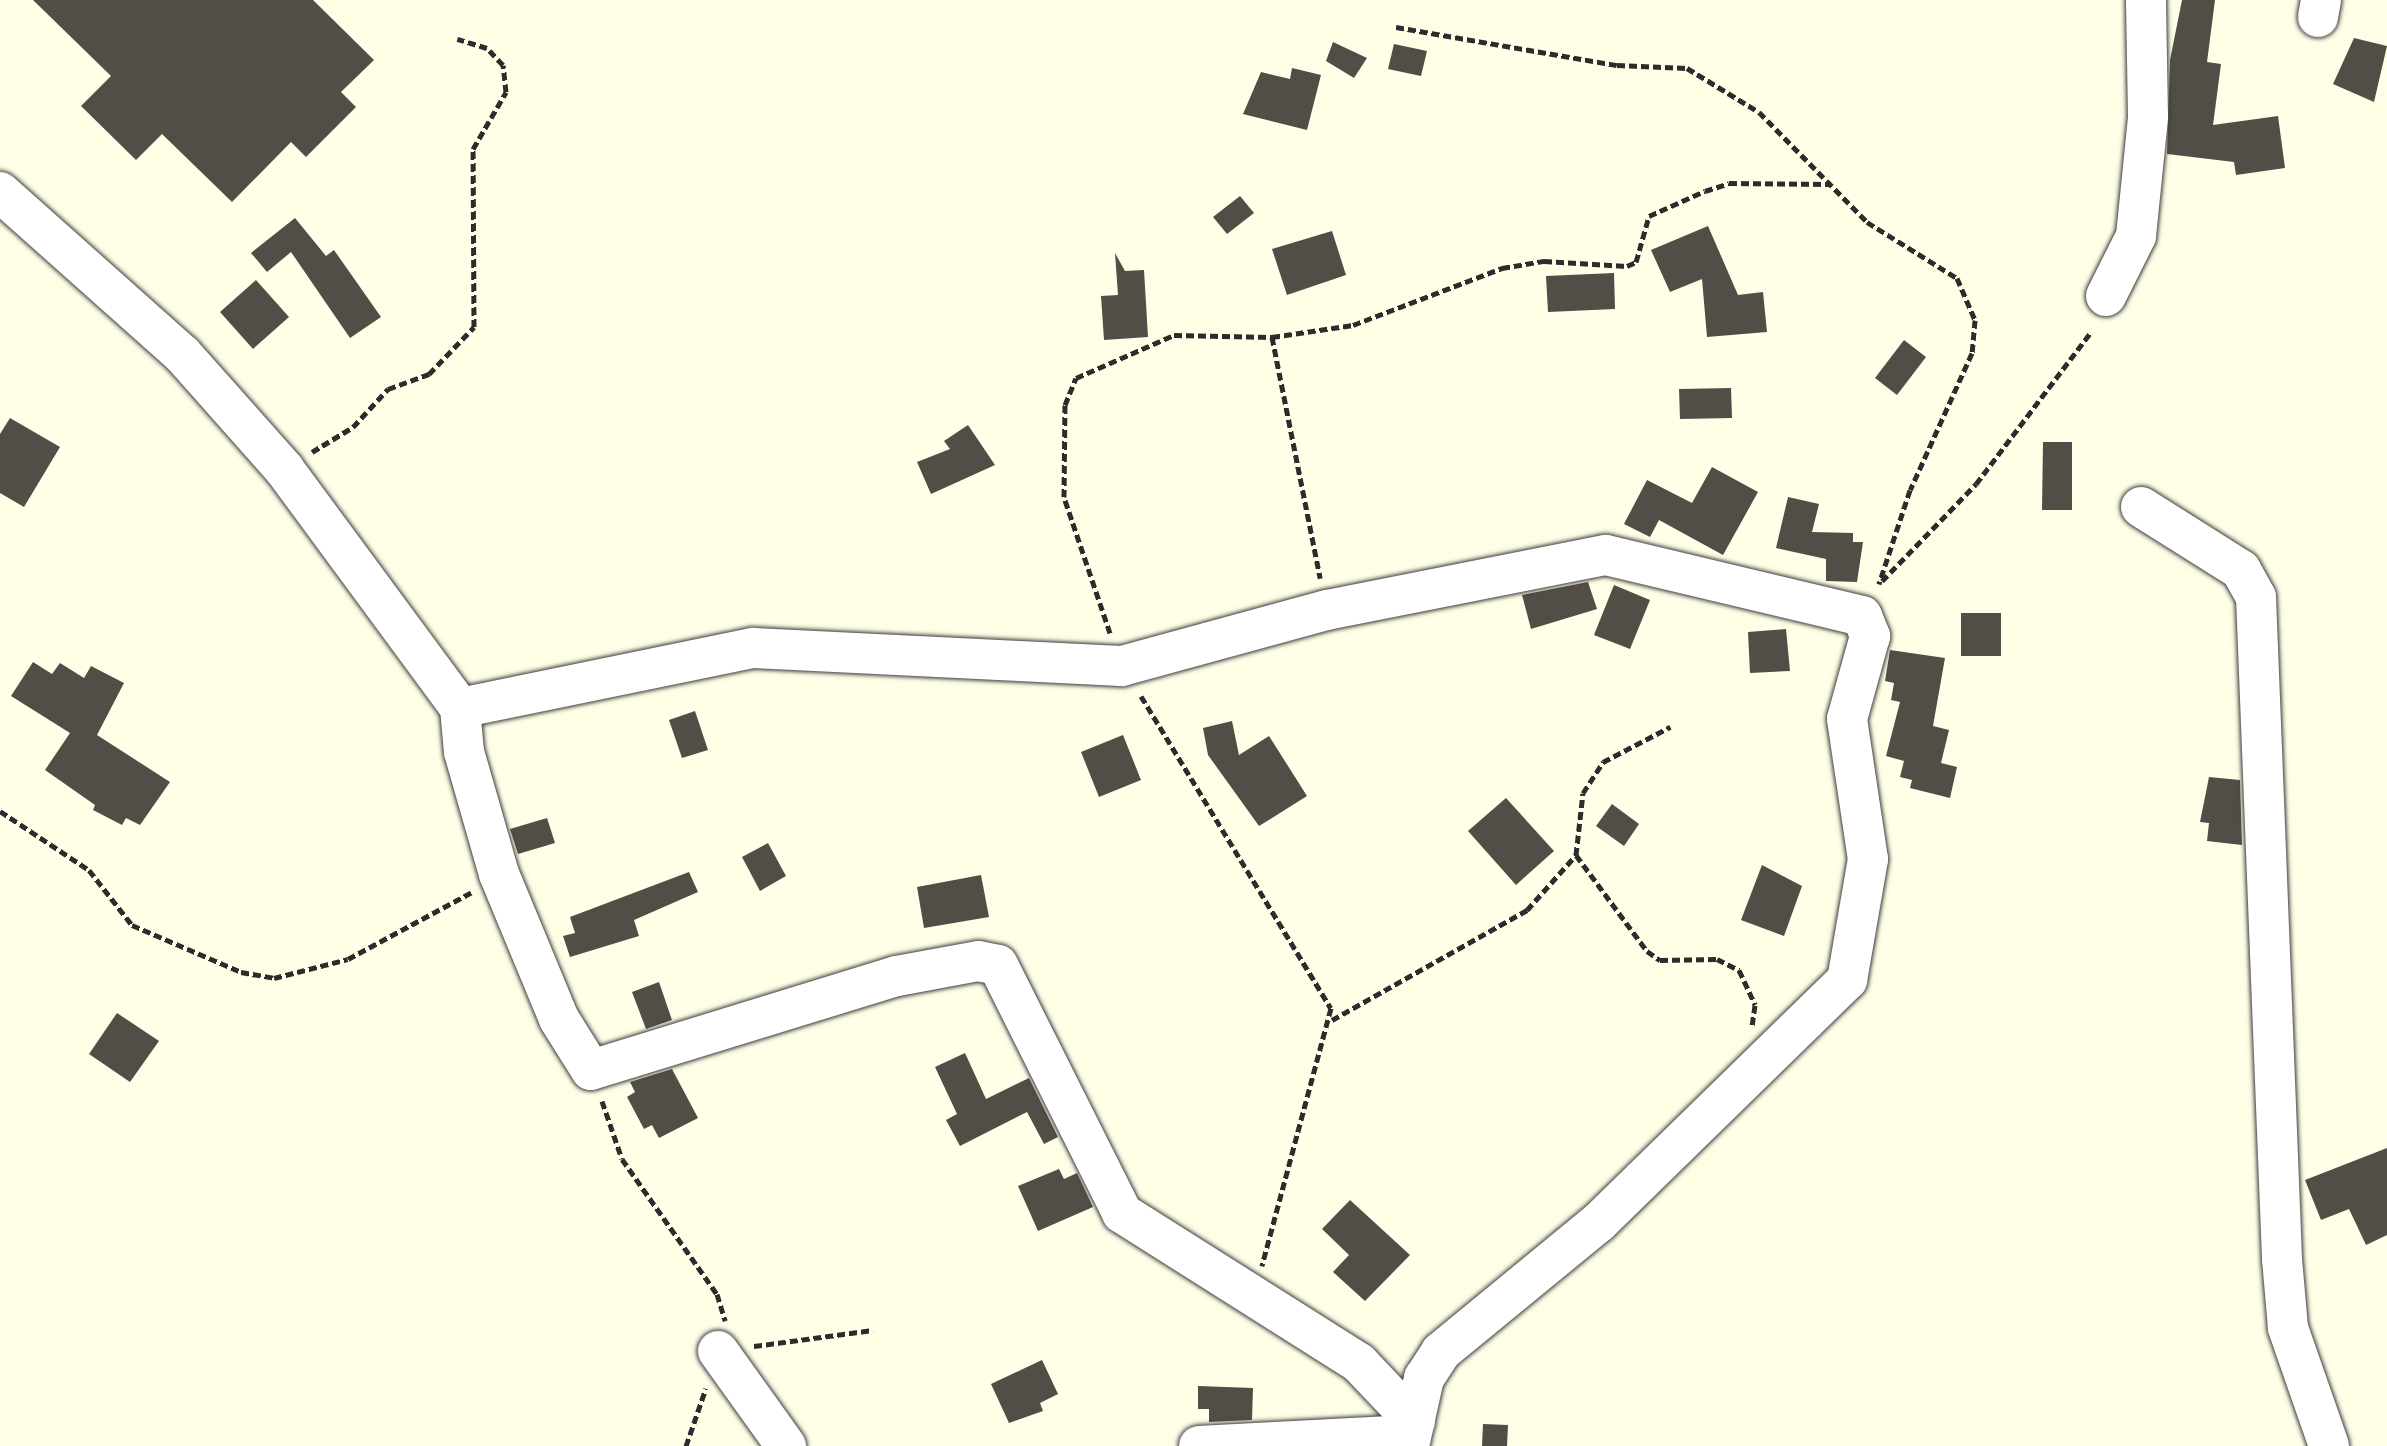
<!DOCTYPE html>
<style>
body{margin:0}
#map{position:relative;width:2387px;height:1446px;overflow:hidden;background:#fffee7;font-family:"Roboto Serif",serif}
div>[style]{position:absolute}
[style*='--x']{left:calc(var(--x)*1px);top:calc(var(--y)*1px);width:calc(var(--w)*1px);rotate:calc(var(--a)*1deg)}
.building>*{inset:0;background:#524d47}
.path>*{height:5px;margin-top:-2.5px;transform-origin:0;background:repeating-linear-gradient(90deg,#2c2c2c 0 8px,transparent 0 12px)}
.roads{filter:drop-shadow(0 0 2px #3d3d3d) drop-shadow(0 0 2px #3d3d3d)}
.minor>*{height:40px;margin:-20px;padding:0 20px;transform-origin:20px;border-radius:20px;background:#fff}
span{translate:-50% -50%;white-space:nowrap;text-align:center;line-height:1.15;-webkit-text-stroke:8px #fff;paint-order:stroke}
</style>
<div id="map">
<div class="building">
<i style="clip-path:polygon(33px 0,313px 0,374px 60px,341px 92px,356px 107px,306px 157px,291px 142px,232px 202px,162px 134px,136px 160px,81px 106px,111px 76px)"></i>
<i style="clip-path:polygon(2182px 0,2215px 0,2207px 62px,2221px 64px,2213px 125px,2278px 116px,2285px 168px,2236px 175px,2234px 162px,2167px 154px,2170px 60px)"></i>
<i style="clip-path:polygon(2354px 38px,2387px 46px,2374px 102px,2333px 84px)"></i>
<i style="clip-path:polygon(1333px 42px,1367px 58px,1354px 78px,1326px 61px)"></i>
<i style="clip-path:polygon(1394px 44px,1427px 51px,1421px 76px,1388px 69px)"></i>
<i style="clip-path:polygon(1292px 68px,1321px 75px,1307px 130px,1243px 114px,1261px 72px,1290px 79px)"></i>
<i style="clip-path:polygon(1240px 196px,1254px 213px,1227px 234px,1213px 217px)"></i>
<i style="clip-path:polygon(295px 218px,326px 256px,334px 250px,381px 317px,350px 338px,291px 252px,267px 272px,251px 253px)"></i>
<i style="clip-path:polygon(1708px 226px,1738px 295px,1763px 292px,1767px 332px,1707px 337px,1702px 279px,1670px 292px,1651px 250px)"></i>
<i style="clip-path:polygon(1332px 231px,1346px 275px,1287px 295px,1272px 249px)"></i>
<i style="clip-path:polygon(1115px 253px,1125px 271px,1144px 270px,1148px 337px,1104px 340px,1101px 296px,1118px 295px)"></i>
<i style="clip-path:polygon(1614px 273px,1615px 309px,1548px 312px,1546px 276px)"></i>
<i style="clip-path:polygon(256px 280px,289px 317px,253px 349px,220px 312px)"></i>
<i style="clip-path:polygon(1904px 340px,1926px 357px,1897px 395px,1875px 378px)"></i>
<i style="clip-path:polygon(1731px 388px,1732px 418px,1680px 419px,1679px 389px)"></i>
<i style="clip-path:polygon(10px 418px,60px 447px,24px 507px,0 493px,0 434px)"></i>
<i style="clip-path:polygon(968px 425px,995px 465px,931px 494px,917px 462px,950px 449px,944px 441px)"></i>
<i style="clip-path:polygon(2043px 442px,2072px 442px,2072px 510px,2042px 510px)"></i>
<i style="clip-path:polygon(1712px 467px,1758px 492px,1723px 555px,1659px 520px,1650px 537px,1624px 524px,1647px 480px,1692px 503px)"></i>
<i style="clip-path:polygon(1788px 497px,1819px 504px,1812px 532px,1853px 533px,1853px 542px,1863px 542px,1857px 582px,1826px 581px,1826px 559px,1776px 548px)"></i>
<i style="clip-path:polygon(1588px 582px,1597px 609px,1531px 629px,1522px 595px)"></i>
<i style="clip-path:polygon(1614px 585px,1650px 600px,1630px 649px,1594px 635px)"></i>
<i style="clip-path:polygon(1961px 613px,2001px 613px,2001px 656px,1961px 656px)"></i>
<i style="clip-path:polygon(1786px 629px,1790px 671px,1750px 673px,1748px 632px)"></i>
<i style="clip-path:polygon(1890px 650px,1945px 658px,1933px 726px,1949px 730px,1941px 763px,1957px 767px,1950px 798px,1910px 788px,1912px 780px,1900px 777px,1904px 761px,1886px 756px,1900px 702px,1891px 700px,1894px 683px,1885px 681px)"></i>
<i style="clip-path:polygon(33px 662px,52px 674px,60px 663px,84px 678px,91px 666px,124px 683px,97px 735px,170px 782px,140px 825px,126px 818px,122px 825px,93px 810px,95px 805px,45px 770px,70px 733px,11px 696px)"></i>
<i style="clip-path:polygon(695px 711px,708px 750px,682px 758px,669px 720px)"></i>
<i style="clip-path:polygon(1232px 721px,1239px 755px,1269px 736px,1307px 796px,1259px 826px,1208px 755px,1203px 728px)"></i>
<i style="clip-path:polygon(1123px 735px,1141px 780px,1099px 797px,1081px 752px)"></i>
<i style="clip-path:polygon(2209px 777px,2240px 780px,2242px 845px,2207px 841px,2209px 823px,2200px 822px)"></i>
<i style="clip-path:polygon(1506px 798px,1554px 851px,1516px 885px,1468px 831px)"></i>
<i style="clip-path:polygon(1612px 804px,1639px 824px,1624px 846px,1596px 826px)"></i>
<i style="clip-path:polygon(547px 818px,555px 843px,518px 854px,510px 829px)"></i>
<i style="clip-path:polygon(768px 843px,786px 876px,760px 891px,742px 857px)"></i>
<i style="clip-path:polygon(1762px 865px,1802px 886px,1784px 936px,1741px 920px)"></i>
<i style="clip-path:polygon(689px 872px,698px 892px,634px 920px,639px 936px,570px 957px,563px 936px,575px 933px,570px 917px)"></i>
<i style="clip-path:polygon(981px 875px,989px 917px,924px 928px,917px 887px)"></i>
<i style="clip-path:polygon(659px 982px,672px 1020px,646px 1029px,632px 992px)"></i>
<i style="clip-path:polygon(117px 1013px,159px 1041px,130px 1082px,89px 1054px)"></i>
<i style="clip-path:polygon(965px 1053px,986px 1099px,1029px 1078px,1058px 1137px,1044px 1144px,1027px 1112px,960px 1146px,946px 1120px,957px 1114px,935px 1067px)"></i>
<i style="clip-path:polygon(672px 1069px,698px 1118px,659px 1138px,652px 1125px,644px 1129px,627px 1097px,635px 1092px,630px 1082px)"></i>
<i style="clip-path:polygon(2387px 1148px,2387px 1235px,2366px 1245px,2349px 1209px,2321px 1220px,2305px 1180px)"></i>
<i style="clip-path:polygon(1059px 1169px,1064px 1179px,1077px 1173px,1093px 1207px,1038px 1231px,1018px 1186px)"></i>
<i style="clip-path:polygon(1350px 1200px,1410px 1255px,1365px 1301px,1333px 1272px,1349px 1255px,1322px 1229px)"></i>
<i style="clip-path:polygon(1042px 1360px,1058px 1394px,1040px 1403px,1043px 1411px,1009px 1423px,991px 1384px)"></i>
<i style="clip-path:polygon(1198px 1386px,1253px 1388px,1252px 1420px,1209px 1422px,1209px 1409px,1198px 1409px)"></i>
<i style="clip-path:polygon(1483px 1424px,1508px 1425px,1507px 1446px,1482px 1446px)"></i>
</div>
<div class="path">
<i style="--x:1396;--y:27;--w:224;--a:9.8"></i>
<i style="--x:1617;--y:65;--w:70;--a:2.5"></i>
<i style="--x:1687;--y:68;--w:84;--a:31.4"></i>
<i style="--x:1759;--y:112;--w:154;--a:45.5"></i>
<i style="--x:1867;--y:222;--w:106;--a:31.9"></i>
<i style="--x:1957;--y:278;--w:46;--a:66.8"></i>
<i style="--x:1975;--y:320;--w:33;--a:95"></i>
<i style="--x:1972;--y:353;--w:150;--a:114.3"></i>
<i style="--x:1910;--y:490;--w:99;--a:108.3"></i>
<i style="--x:1272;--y:337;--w:246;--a:78.7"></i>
<i style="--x:312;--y:452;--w:48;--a:-31.4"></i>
<i style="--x:353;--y:427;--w:52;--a:-47.4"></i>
<i style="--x:388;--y:389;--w:44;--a:-20.1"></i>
<i style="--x:429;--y:374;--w:65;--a:-46.2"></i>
<i style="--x:474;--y:327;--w:178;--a:-90.3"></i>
<i style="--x:473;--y:149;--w:66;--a:-59.9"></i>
<i style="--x:506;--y:92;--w:27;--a:-96"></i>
<i style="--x:503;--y:65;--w:23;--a:-133"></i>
<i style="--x:487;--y:48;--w:31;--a:-163"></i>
<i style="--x:1882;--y:581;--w:135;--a:-45.9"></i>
<i style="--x:1976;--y:484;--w:191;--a:-52.9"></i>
<i style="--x:1110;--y:633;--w:144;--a:-108.7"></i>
<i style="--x:1064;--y:497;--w:92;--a:-89.4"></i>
<i style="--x:1065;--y:405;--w:29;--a:-68"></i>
<i style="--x:1076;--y:378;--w:107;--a:-23.7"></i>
<i style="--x:1174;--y:335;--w:98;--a:1.2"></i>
<i style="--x:1272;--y:337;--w:82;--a:-8.4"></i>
<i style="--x:1353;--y:325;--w:160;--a:-20.9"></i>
<i style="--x:1502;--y:268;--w:43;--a:-9.5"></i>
<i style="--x:1544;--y:261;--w:83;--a:3.4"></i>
<i style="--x:1627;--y:266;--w:10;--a:-24"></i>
<i style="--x:1636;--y:262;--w:48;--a:-74.2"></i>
<i style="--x:1649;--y:216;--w:61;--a:-24.1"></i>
<i style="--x:1705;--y:191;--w:25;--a:-18"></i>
<i style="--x:1729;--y:183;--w:100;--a:0.6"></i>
<i style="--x:1141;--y:696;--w:365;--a:58.7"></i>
<i style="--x:1331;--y:1008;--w:267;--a:105"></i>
<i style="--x:0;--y:811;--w:107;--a:33.5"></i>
<i style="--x:89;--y:870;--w:70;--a:52"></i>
<i style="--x:132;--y:925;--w:119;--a:23.3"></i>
<i style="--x:241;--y:972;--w:34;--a:10"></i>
<i style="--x:274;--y:978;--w:76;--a:-14.4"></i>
<i style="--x:348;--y:959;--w:141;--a:-28.4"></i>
<i style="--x:1576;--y:855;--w:119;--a:53.5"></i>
<i style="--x:1647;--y:951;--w:16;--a:35"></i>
<i style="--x:1660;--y:960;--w:57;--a:-1"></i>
<i style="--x:1717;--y:959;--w:25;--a:27"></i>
<i style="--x:1739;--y:970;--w:38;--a:65"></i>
<i style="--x:1755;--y:1005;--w:21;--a:98"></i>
<i style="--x:1332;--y:1020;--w:224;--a:-29.4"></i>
<i style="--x:1527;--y:910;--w:74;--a:-48.3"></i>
<i style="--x:1576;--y:855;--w:62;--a:-83.6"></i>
<i style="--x:1583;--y:793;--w:37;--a:-57"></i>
<i style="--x:1603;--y:762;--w:76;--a:-27.6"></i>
<i style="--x:602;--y:1101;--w:61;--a:71"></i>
<i style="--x:622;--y:1159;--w:165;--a:54.9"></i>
<i style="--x:717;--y:1294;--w:28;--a:73"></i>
<i style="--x:754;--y:1346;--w:120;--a:-7.7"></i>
<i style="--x:686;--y:1446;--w:61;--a:-71"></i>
</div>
<div class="roads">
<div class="minor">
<i style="--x:2318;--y:17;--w:17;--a:-80"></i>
<i style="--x:0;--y:192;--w:244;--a:41.7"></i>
<i style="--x:182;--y:354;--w:154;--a:48.4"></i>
<i style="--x:284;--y:469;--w:297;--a:53.6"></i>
<i style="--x:460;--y:708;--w:44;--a:84.8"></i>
<i style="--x:464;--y:752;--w:127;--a:74"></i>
<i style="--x:499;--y:874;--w:157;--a:67.5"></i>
<i style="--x:559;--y:1019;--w:60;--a:57.9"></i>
<i style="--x:591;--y:1070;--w:320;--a:-17.1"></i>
<i style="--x:897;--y:976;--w:82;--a:-10.5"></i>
<i style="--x:978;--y:961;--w:20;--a:11"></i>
<i style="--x:998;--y:965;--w:277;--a:63.4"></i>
<i style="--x:1122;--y:1213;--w:280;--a:32.3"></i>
<i style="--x:1359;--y:1363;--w:81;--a:46.5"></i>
<i style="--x:2106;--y:296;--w:67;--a:-63.4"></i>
<i style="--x:2136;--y:236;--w:120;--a:-84.2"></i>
<i style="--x:2148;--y:117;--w:117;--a:-91"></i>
<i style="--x:2141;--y:507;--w:118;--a:32.2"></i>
<i style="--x:2241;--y:570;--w:31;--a:61"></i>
<i style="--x:2256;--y:597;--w:663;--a:87.75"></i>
<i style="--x:2282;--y:1259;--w:69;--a:85"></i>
<i style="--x:2288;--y:1328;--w:125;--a:70.8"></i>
<i style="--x:460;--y:708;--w:299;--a:-11.6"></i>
<i style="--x:753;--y:648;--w:369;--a:2.8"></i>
<i style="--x:1122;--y:666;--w:213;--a:-15.3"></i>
<i style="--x:1327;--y:610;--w:284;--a:-11.2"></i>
<i style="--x:1606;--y:555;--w:263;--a:13.4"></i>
<i style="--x:1862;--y:616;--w:22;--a:68"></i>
<i style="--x:1870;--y:636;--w:86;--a:105.5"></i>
<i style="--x:1847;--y:719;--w:142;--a:81.5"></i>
<i style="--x:1868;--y:859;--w:123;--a:99.8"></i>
<i style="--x:1847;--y:980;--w:347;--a:135.7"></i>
<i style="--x:1599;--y:1222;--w:205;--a:140.6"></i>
<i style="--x:1441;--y:1352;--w:31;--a:123"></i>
<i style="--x:1424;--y:1378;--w:70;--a:102.4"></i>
<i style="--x:718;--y:1351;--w:117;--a:54.4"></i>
<i style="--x:1199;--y:1446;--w:210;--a:-3"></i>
</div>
</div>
</div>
